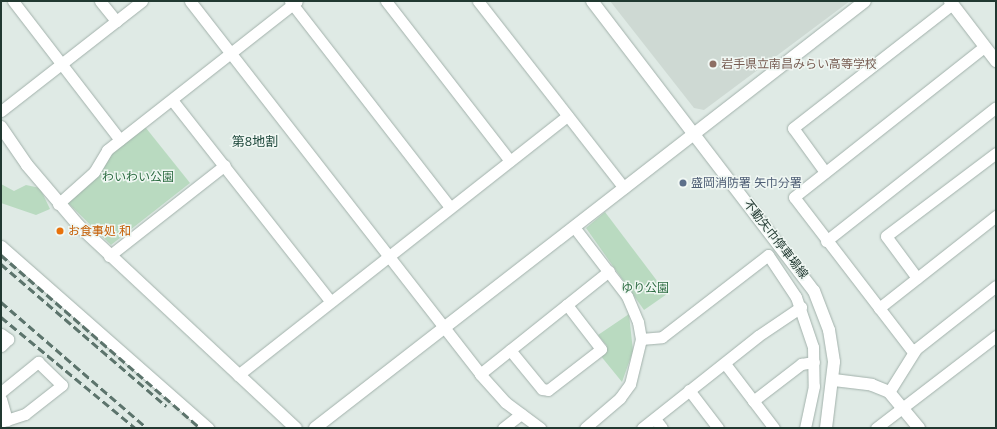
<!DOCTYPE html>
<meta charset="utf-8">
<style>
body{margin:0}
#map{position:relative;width:997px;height:429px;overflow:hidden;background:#dfeae5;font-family:"Open Sans","Noto Sans JP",sans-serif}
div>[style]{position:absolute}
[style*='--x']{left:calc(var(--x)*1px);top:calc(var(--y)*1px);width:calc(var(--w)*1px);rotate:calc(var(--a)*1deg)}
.built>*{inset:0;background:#ced9d3}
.green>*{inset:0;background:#b9dac0}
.roads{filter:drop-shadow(0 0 1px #a2b1ab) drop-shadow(0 0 1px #a2b1ab)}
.minor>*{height:11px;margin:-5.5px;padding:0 5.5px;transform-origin:5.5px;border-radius:5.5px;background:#fff}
.tertiary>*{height:12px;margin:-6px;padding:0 6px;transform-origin:6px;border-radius:6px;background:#fff}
.secondary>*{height:12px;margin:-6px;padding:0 6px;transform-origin:6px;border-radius:6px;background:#fff}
.rail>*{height:3px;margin-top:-1.5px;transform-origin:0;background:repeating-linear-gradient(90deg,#5c746c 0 8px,transparent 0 12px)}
.dots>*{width:11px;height:11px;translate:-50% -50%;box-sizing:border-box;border:2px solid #f0f7f3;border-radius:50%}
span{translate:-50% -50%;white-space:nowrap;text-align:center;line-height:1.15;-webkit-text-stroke:3px #f0f7f3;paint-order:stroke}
.education-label{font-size:12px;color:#785e54}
.left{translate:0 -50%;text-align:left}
.park-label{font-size:12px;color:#2e6d43}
.service-label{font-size:12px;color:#4e5e75}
.food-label{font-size:12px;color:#c56008}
.street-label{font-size:12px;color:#213931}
.neighbourhood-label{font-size:13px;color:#1f493d}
.frame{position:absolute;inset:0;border:2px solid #213931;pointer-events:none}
</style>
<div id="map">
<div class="built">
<i style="clip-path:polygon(610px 1px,850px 1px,704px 110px,694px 108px)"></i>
</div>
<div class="green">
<i style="clip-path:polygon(142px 123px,190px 183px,111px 245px,67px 202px,109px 153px)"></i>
<i style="clip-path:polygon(1px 184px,14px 191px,26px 185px,40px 188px,50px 209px,36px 215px,1px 203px)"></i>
<i style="clip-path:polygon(605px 212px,667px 294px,644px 310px,586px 228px)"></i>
<i style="clip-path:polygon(629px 314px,633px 351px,622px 382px,600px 355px,607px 346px,598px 335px)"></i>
</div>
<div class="roads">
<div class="minor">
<i style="--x:13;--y:1;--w:175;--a:52.4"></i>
<i style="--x:100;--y:1;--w:26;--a:51"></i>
<i style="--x:190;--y:1;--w:472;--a:52.1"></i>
<i style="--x:480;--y:374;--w:38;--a:48"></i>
<i style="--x:505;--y:402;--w:44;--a:36.6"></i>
<i style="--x:290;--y:1;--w:261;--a:52.2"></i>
<i style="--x:386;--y:1;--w:202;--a:52.2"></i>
<i style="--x:478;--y:1;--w:237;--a:52"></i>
<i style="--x:172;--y:100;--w:256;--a:51.8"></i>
<i style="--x:1;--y:111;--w:179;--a:-38"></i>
<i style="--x:825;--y:172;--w:54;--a:-126"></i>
<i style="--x:793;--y:128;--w:202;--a:-37.9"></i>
<i style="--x:58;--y:204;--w:48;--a:-41.6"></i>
<i style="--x:94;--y:172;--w:26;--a:-59"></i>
<i style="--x:107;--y:150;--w:241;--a:-38.1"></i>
<i style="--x:574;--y:227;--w:87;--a:52.5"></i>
<i style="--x:627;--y:296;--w:28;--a:67"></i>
<i style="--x:638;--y:322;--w:17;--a:80"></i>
<i style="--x:641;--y:339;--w:46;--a:103.7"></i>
<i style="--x:630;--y:384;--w:17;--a:126"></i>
<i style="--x:620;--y:398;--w:46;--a:139.4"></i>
<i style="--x:826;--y:241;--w:216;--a:-38.2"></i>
<i style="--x:1;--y:246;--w:276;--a:41.3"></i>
<i style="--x:109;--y:256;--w:147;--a:-38.1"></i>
<i style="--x:917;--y:278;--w:52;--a:-126.4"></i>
<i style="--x:886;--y:236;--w:138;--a:-37"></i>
<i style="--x:879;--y:308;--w:149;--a:-38.2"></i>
<i style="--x:1;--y:334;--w:9;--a:36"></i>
<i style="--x:8;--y:339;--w:10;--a:135"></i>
<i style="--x:641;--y:339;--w:21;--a:-5"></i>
<i style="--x:662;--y:337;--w:134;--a:-37.7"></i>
<i style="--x:768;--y:255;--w:50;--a:56.3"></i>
<i style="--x:796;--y:297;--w:53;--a:71.2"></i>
<i style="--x:813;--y:347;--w:39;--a:89"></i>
<i style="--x:814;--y:386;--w:43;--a:102.1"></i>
<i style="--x:510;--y:350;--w:50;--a:50.6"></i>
<i style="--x:542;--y:389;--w:6;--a:9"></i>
<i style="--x:548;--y:390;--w:67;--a:-37.7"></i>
<i style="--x:601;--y:349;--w:56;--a:-127.7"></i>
<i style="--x:913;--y:352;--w:195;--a:-127.5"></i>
<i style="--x:794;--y:197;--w:243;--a:-38.3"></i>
<i style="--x:726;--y:365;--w:79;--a:52.7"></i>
<i style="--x:480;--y:374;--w:165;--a:-38.6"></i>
<i style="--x:238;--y:375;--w:419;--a:-38.2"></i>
<i style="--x:689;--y:390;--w:48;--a:52.7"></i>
<i style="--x:1;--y:392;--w:48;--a:-39"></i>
<i style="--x:38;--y:362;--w:33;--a:44"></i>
<i style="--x:62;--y:385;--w:47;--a:141.9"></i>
<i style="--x:25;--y:414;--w:25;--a:162"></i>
<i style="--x:889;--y:392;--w:51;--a:-57.9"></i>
<i style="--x:916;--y:349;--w:102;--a:-38.2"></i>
<i style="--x:1;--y:399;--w:22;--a:74"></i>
<i style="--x:753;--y:401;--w:61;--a:-37.6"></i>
<i style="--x:801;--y:364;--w:13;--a:-9"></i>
<i style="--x:655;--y:419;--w:11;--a:52"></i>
<i style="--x:503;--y:428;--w:23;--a:-38"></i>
<i style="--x:642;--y:428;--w:148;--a:-38.4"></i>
<i style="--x:758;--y:336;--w:52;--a:-34"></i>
<i style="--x:876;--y:428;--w:151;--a:-37.5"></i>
</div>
<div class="tertiary">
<i style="--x:950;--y:1;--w:76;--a:52.5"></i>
<i style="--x:1;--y:127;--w:46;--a:55.6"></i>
<i style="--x:27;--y:165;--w:79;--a:49.6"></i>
<i style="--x:78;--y:225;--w:298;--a:43"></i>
<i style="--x:834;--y:380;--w:38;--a:7"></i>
<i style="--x:872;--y:385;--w:18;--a:22"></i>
<i style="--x:889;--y:392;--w:47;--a:50.2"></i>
<i style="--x:315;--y:428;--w:696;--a:-37.82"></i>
</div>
<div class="secondary">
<i style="--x:592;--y:1;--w:365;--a:52.6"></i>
<i style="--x:814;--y:291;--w:42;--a:69"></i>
<i style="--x:829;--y:330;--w:32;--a:81"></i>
<i style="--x:834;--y:362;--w:66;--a:96.9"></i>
</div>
</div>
<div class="rail">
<i style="--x:1;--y:255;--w:264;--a:41"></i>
<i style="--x:1;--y:264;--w:218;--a:40.7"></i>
<i style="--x:1;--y:302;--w:193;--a:40.8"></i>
<i style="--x:1;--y:317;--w:174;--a:39.6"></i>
</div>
<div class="dots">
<i style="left:713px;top:64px;background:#8d6e63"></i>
<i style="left:683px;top:183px;background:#5c6f8a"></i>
<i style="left:60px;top:231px;background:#e8710a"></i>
</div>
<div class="education-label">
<span class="left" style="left:721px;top:64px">岩手県立南昌みらい高等学校</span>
</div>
<div class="park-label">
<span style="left:138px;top:177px">わいわい公園</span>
<span style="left:645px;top:288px">ゆり公園</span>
</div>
<div class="service-label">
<span class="left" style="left:691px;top:183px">盛岡消防署 矢巾分署</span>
</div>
<div class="food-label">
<span class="left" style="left:68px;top:231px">お食事処 和</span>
</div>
<div class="street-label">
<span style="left:776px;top:239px;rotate:52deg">不動矢巾停車場線</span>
</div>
<div class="neighbourhood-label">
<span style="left:255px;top:141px">第8地割</span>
</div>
<div class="frame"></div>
</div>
